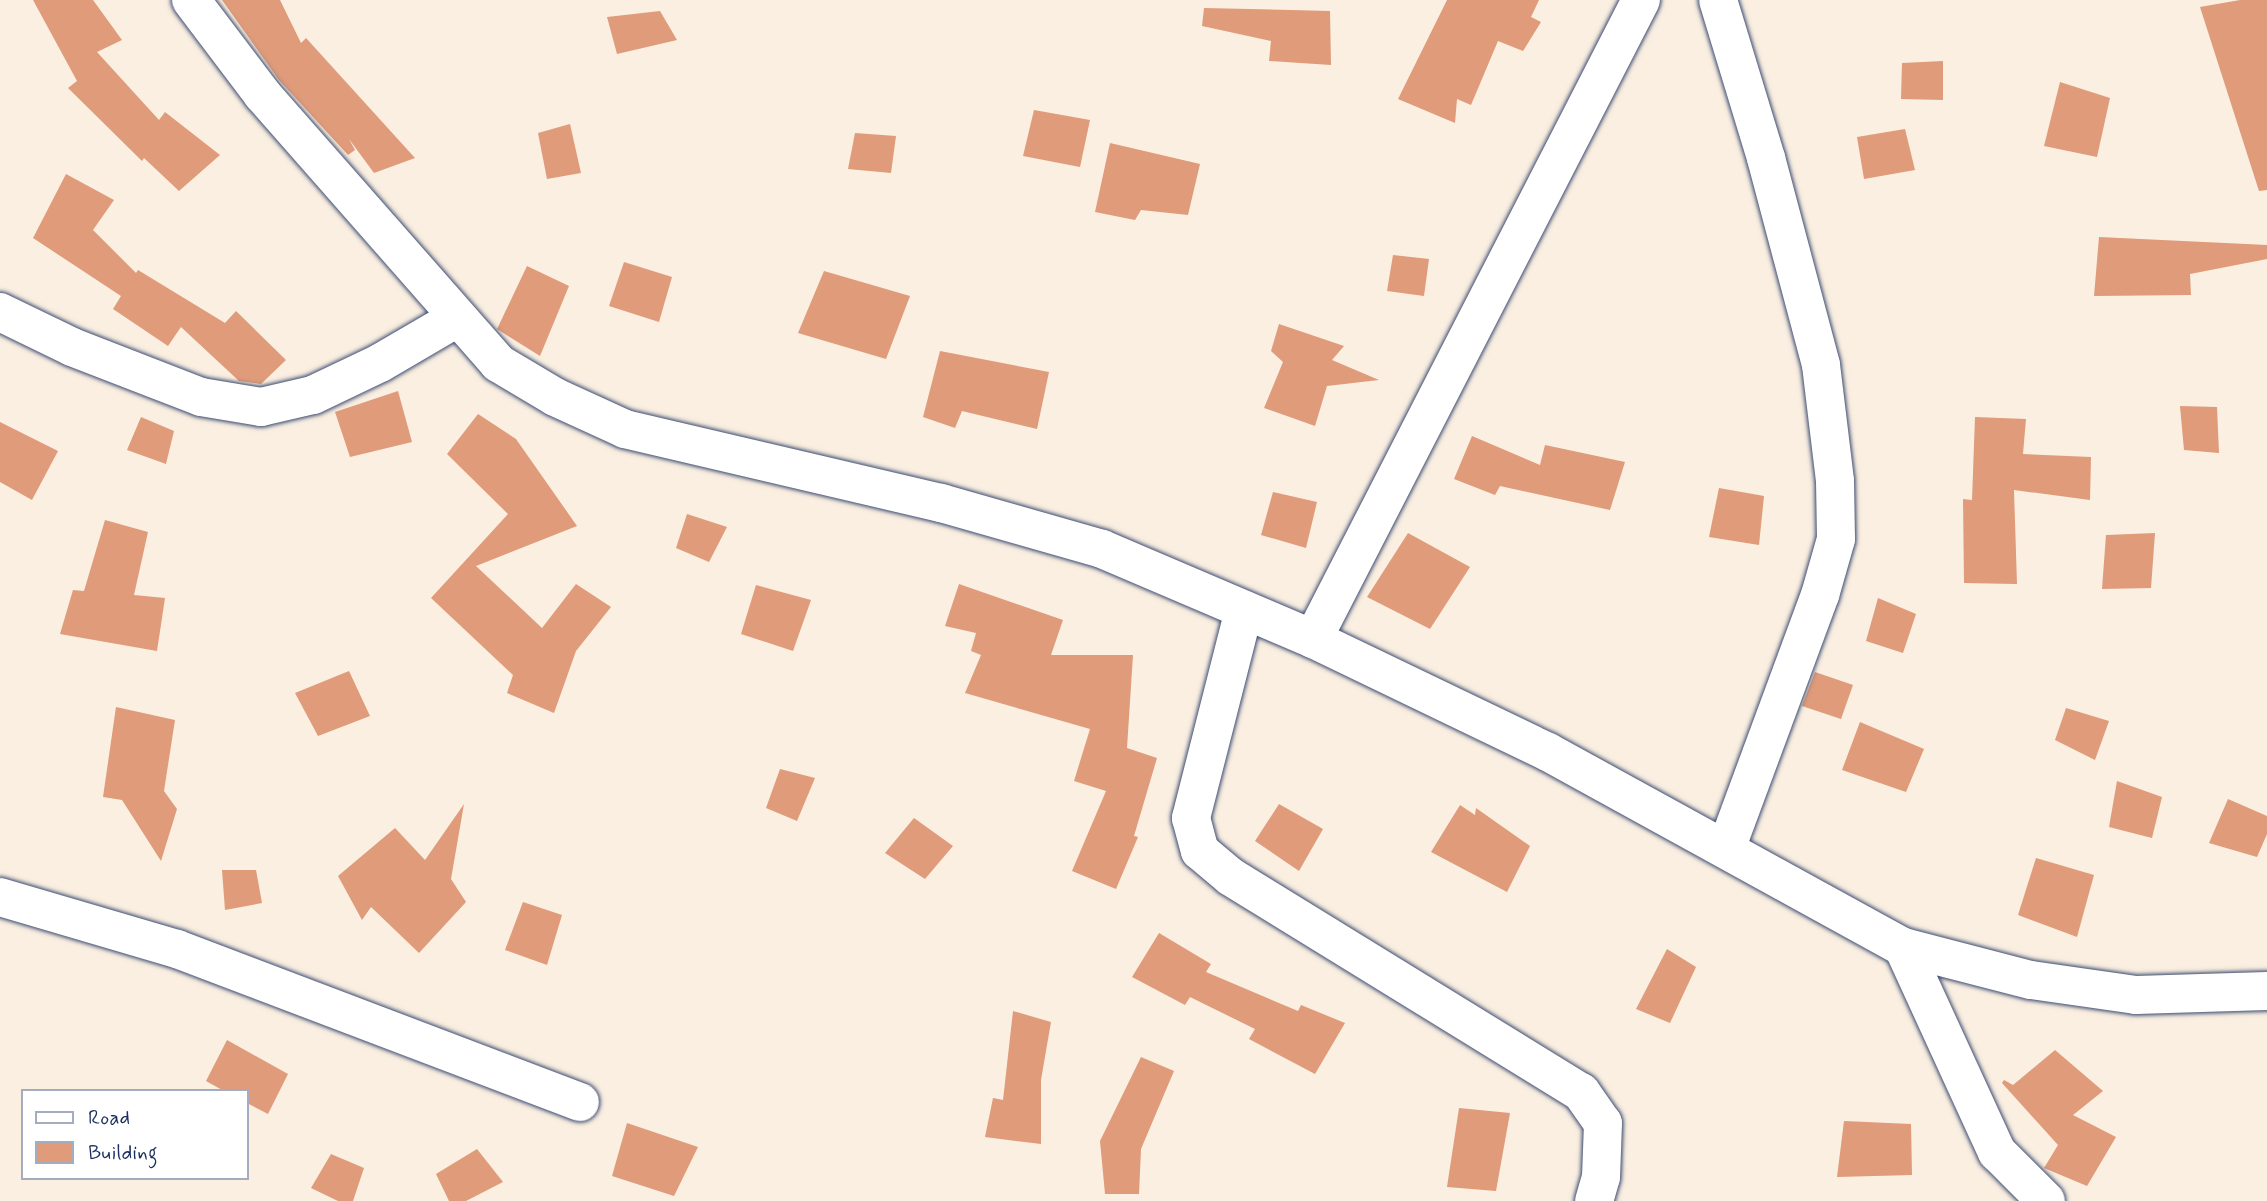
<!DOCTYPE html>
<style>
body{margin:0}
#map{position:relative;width:2267px;height:1201px;overflow:hidden;background:#faefe1;font-family:Mynerve,sans-serif}
div>[style]{position:absolute}
[style*='--x']{left:calc(var(--x)*1px);top:calc(var(--y)*1px);width:calc(var(--w)*1px);rotate:calc(var(--a)*1deg)}
.building>*{inset:0;background:#df9b7a}
.roads{filter:drop-shadow(0 0 2px #3c4c72) drop-shadow(0 0 2px #3c4c72)}
.minor>*{height:38px;margin:-19px;padding:0 19px;transform-origin:19px;border-radius:19px;background:#fff}
span{translate:-50% -50%;white-space:nowrap;text-align:center;line-height:1.15;-webkit-text-stroke:5px #fff;paint-order:stroke}
.legend{position:absolute;left:21px;top:1089px;width:228px;height:91px;box-sizing:border-box;background:#fff;border:2px solid #a4acbf;margin:0;padding:9px 12px;list-style:none;font-size:21px;color:#1b2f5e}
.legend li{display:flex;align-items:center;gap:14px;height:35px}
.legend b{width:35px;border:2px solid #a4acbf}
</style>
<div id="map">
<div class="building">
<i style="clip-path:polygon(33px 0,93px 0,122px 40px,97px 52px,159px 120px,165px 112px,220px 155px,179px 191px,144px 158px,142px 161px,68px 88px,77px 81px)"></i>
<i style="clip-path:polygon(222px 0,280px 0,301px 43px,306px 38px,415px 158px,374px 173px,349px 139px,355px 150px,348px 155px,279px 80px)"></i>
<i style="clip-path:polygon(1447px 0,1539px 0,1531px 17px,1541px 22px,1523px 51px,1498px 41px,1471px 105px,1457px 99px,1455px 123px,1398px 99px)"></i>
<i style="clip-path:polygon(2240px 0,2267px 0,2267px 190px,2259px 191px,2200px 7px)"></i>
<i style="clip-path:polygon(1204px 8px,1330px 11px,1331px 65px,1269px 61px,1271px 41px,1202px 26px)"></i>
<i style="clip-path:polygon(660px 11px,677px 40px,617px 54px,607px 17px)"></i>
<i style="clip-path:polygon(1943px 61px,1943px 100px,1901px 99px,1902px 63px)"></i>
<i style="clip-path:polygon(2060px 82px,2110px 98px,2097px 157px,2044px 146px)"></i>
<i style="clip-path:polygon(1034px 110px,1090px 120px,1080px 167px,1023px 156px)"></i>
<i style="clip-path:polygon(570px 124px,581px 173px,547px 179px,538px 133px)"></i>
<i style="clip-path:polygon(1905px 129px,1915px 170px,1864px 179px,1857px 137px)"></i>
<i style="clip-path:polygon(855px 133px,896px 136px,891px 173px,848px 169px)"></i>
<i style="clip-path:polygon(1110px 143px,1200px 164px,1188px 215px,1141px 210px,1135px 220px,1095px 212px)"></i>
<i style="clip-path:polygon(66px 174px,114px 200px,93px 230px,136px 273px,138px 270px,225px 323px,236px 311px,286px 360px,261px 384px,239px 381px,181px 327px,168px 346px,113px 309px,121px 296px,33px 238px)"></i>
<i style="clip-path:polygon(2099px 237px,2267px 245px,2267px 259px,2190px 274px,2191px 295px,2094px 296px)"></i>
<i style="clip-path:polygon(1393px 255px,1429px 259px,1424px 296px,1387px 291px)"></i>
<i style="clip-path:polygon(624px 262px,672px 277px,659px 322px,609px 306px)"></i>
<i style="clip-path:polygon(527px 266px,569px 286px,540px 356px,497px 329px)"></i>
<i style="clip-path:polygon(824px 271px,910px 296px,886px 359px,798px 333px)"></i>
<i style="clip-path:polygon(1279px 324px,1344px 346px,1332px 360px,1379px 380px,1327px 386px,1315px 426px,1264px 408px,1283px 362px,1271px 351px)"></i>
<i style="clip-path:polygon(940px 351px,1049px 372px,1037px 429px,962px 411px,955px 428px,923px 417px)"></i>
<i style="clip-path:polygon(398px 391px,412px 442px,350px 457px,335px 412px)"></i>
<i style="clip-path:polygon(2180px 406px,2217px 407px,2219px 453px,2184px 450px)"></i>
<i style="clip-path:polygon(478px 414px,516px 439px,577px 526px,476px 566px,542px 628px,576px 584px,611px 607px,576px 651px,554px 713px,507px 693px,513px 675px,431px 598px,508px 514px,447px 454px)"></i>
<i style="clip-path:polygon(141px 417px,174px 431px,166px 464px,127px 450px)"></i>
<i style="clip-path:polygon(1975px 417px,2026px 419px,2023px 454px,2091px 457px,2090px 500px,2014px 490px,2017px 584px,1964px 583px,1963px 499px,1972px 500px)"></i>
<i style="clip-path:polygon(0 422px,58px 451px,32px 500px,0 482px)"></i>
<i style="clip-path:polygon(1472px 436px,1540px 465px,1545px 445px,1625px 462px,1610px 510px,1500px 486px,1495px 495px,1454px 479px)"></i>
<i style="clip-path:polygon(1719px 488px,1764px 496px,1759px 545px,1709px 537px)"></i>
<i style="clip-path:polygon(1273px 492px,1317px 502px,1306px 548px,1261px 535px)"></i>
<i style="clip-path:polygon(687px 514px,727px 527px,709px 562px,676px 548px)"></i>
<i style="clip-path:polygon(105px 520px,148px 532px,134px 595px,165px 598px,157px 651px,60px 634px,73px 590px,84px 591px)"></i>
<i style="clip-path:polygon(1408px 533px,1470px 567px,1430px 629px,1367px 597px)"></i>
<i style="clip-path:polygon(2155px 533px,2151px 588px,2102px 589px,2106px 535px)"></i>
<i style="clip-path:polygon(959px 584px,1063px 620px,1051px 655px,1133px 655px,1127px 748px,1157px 758px,1134px 836px,1138px 837px,1116px 889px,1072px 871px,1106px 791px,1074px 781px,1090px 729px,965px 693px,981px 655px,971px 651px,976px 633px,945px 626px)"></i>
<i style="clip-path:polygon(756px 585px,811px 600px,793px 651px,741px 634px)"></i>
<i style="clip-path:polygon(1878px 598px,1916px 614px,1903px 653px,1866px 641px)"></i>
<i style="clip-path:polygon(349px 671px,370px 716px,318px 736px,295px 693px)"></i>
<i style="clip-path:polygon(1815px 672px,1853px 685px,1841px 719px,1802px 706px)"></i>
<i style="clip-path:polygon(116px 707px,175px 720px,164px 791px,177px 809px,161px 861px,122px 800px,103px 797px)"></i>
<i style="clip-path:polygon(2066px 708px,2109px 721px,2095px 760px,2055px 740px)"></i>
<i style="clip-path:polygon(1860px 722px,1924px 749px,1906px 792px,1842px 770px)"></i>
<i style="clip-path:polygon(780px 769px,815px 778px,797px 821px,766px 808px)"></i>
<i style="clip-path:polygon(2117px 781px,2162px 797px,2152px 838px,2109px 827px)"></i>
<i style="clip-path:polygon(2228px 799px,2267px 816px,2267px 834px,2257px 857px,2209px 843px)"></i>
<i style="clip-path:polygon(464px 804px,451px 879px,466px 902px,419px 953px,371px 907px,362px 920px,338px 876px,395px 828px,425px 860px)"></i>
<i style="clip-path:polygon(1279px 804px,1323px 829px,1299px 871px,1255px 841px)"></i>
<i style="clip-path:polygon(1460px 805px,1475px 815px,1476px 808px,1530px 846px,1507px 892px,1431px 852px)"></i>
<i style="clip-path:polygon(914px 818px,953px 846px,925px 879px,885px 853px)"></i>
<i style="clip-path:polygon(2036px 858px,2094px 875px,2077px 937px,2018px 915px)"></i>
<i style="clip-path:polygon(222px 870px,256px 870px,262px 903px,225px 910px)"></i>
<i style="clip-path:polygon(523px 902px,562px 915px,547px 965px,505px 950px)"></i>
<i style="clip-path:polygon(1159px 933px,1211px 964px,1206px 972px,1298px 1011px,1301px 1005px,1345px 1023px,1315px 1074px,1249px 1039px,1255px 1029px,1190px 997px,1185px 1005px,1132px 977px)"></i>
<i style="clip-path:polygon(1667px 949px,1696px 967px,1670px 1023px,1636px 1009px)"></i>
<i style="clip-path:polygon(1013px 1011px,1051px 1022px,1041px 1080px,1041px 1144px,985px 1137px,993px 1098px,1003px 1100px)"></i>
<i style="clip-path:polygon(227px 1040px,288px 1074px,268px 1114px,247px 1103px,247px 1091px,224px 1091px,206px 1081px)"></i>
<i style="clip-path:polygon(2055px 1050px,2103px 1091px,2073px 1115px,2116px 1137px,2087px 1186px,2044px 1168px,2058px 1145px,2002px 1083px,2004px 1080px,2013px 1085px)"></i>
<i style="clip-path:polygon(1141px 1057px,1174px 1071px,1141px 1149px,1139px 1194px,1105px 1194px,1100px 1141px)"></i>
<i style="clip-path:polygon(1459px 1108px,1510px 1113px,1496px 1191px,1447px 1187px)"></i>
<i style="clip-path:polygon(1844px 1121px,1911px 1124px,1912px 1175px,1837px 1177px)"></i>
<i style="clip-path:polygon(627px 1123px,698px 1147px,674px 1196px,612px 1176px)"></i>
<i style="clip-path:polygon(477px 1149px,503px 1182px,466px 1201px,449px 1201px,436px 1174px)"></i>
<i style="clip-path:polygon(331px 1154px,364px 1168px,353px 1201px,338px 1201px,311px 1188px)"></i>
</div>
<div class="roads">
<div class="minor">
<i style="--x:191;--y:0;--w:118;--a:52.9"></i>
<i style="--x:262;--y:94;--w:358;--a:48.7"></i>
<i style="--x:498;--y:363;--w:66;--a:30.8"></i>
<i style="--x:555;--y:397;--w:77;--a:24.6"></i>
<i style="--x:625;--y:429;--w:325;--a:13.2"></i>
<i style="--x:941;--y:503;--w:167;--a:15.9"></i>
<i style="--x:1102;--y:549;--w:229;--a:23.1"></i>
<i style="--x:1313;--y:639;--w:261;--a:25.7"></i>
<i style="--x:1548;--y:752;--w:405;--a:28.8"></i>
<i style="--x:1903;--y:947;--w:132;--a:14.5"></i>
<i style="--x:2031;--y:980;--w:106;--a:8.1"></i>
<i style="--x:2136;--y:995;--w:131;--a:-1.7"></i>
<i style="--x:1718;--y:0;--w:165;--a:73.1"></i>
<i style="--x:1766;--y:158;--w:214;--a:75.1"></i>
<i style="--x:1821;--y:365;--w:117;--a:83.1"></i>
<i style="--x:1835;--y:481;--w:58;--a:89"></i>
<i style="--x:1836;--y:539;--w:58;--a:105.9"></i>
<i style="--x:1820;--y:595;--w:271;--a:110.3"></i>
<i style="--x:0;--y:312;--w:80;--a:25.9"></i>
<i style="--x:72;--y:347;--w:138;--a:21.2"></i>
<i style="--x:201;--y:397;--w:61;--a:9.5"></i>
<i style="--x:261;--y:407;--w:53;--a:-13"></i>
<i style="--x:313;--y:395;--w:74;--a:-25.5"></i>
<i style="--x:380;--y:363;--w:89;--a:-30.3"></i>
<i style="--x:1244;--y:610;--w:215;--a:104.3"></i>
<i style="--x:1191;--y:818;--w:34;--a:75"></i>
<i style="--x:1200;--y:851;--w:40;--a:40"></i>
<i style="--x:1231;--y:877;--w:411;--a:31.6"></i>
<i style="--x:1581;--y:1092;--w:38;--a:55"></i>
<i style="--x:1603;--y:1123;--w:54;--a:92.1"></i>
<i style="--x:1601;--y:1177;--w:25;--a:106"></i>
<i style="--x:1313;--y:639;--w:718;--a:-62.83"></i>
<i style="--x:0;--y:897;--w:184;--a:16.4"></i>
<i style="--x:177;--y:949;--w:431;--a:20.8"></i>
<i style="--x:1903;--y:947;--w:226;--a:65.4"></i>
<i style="--x:1997;--y:1152;--w:69;--a:45"></i>
</div>
</div>
<ul class="legend">
<li><b style="height:9px;background:#fff"></b>Road</li>
<li><b style="height:19px;background:#df9b7a"></b>Building</li>
</ul>
</div>
